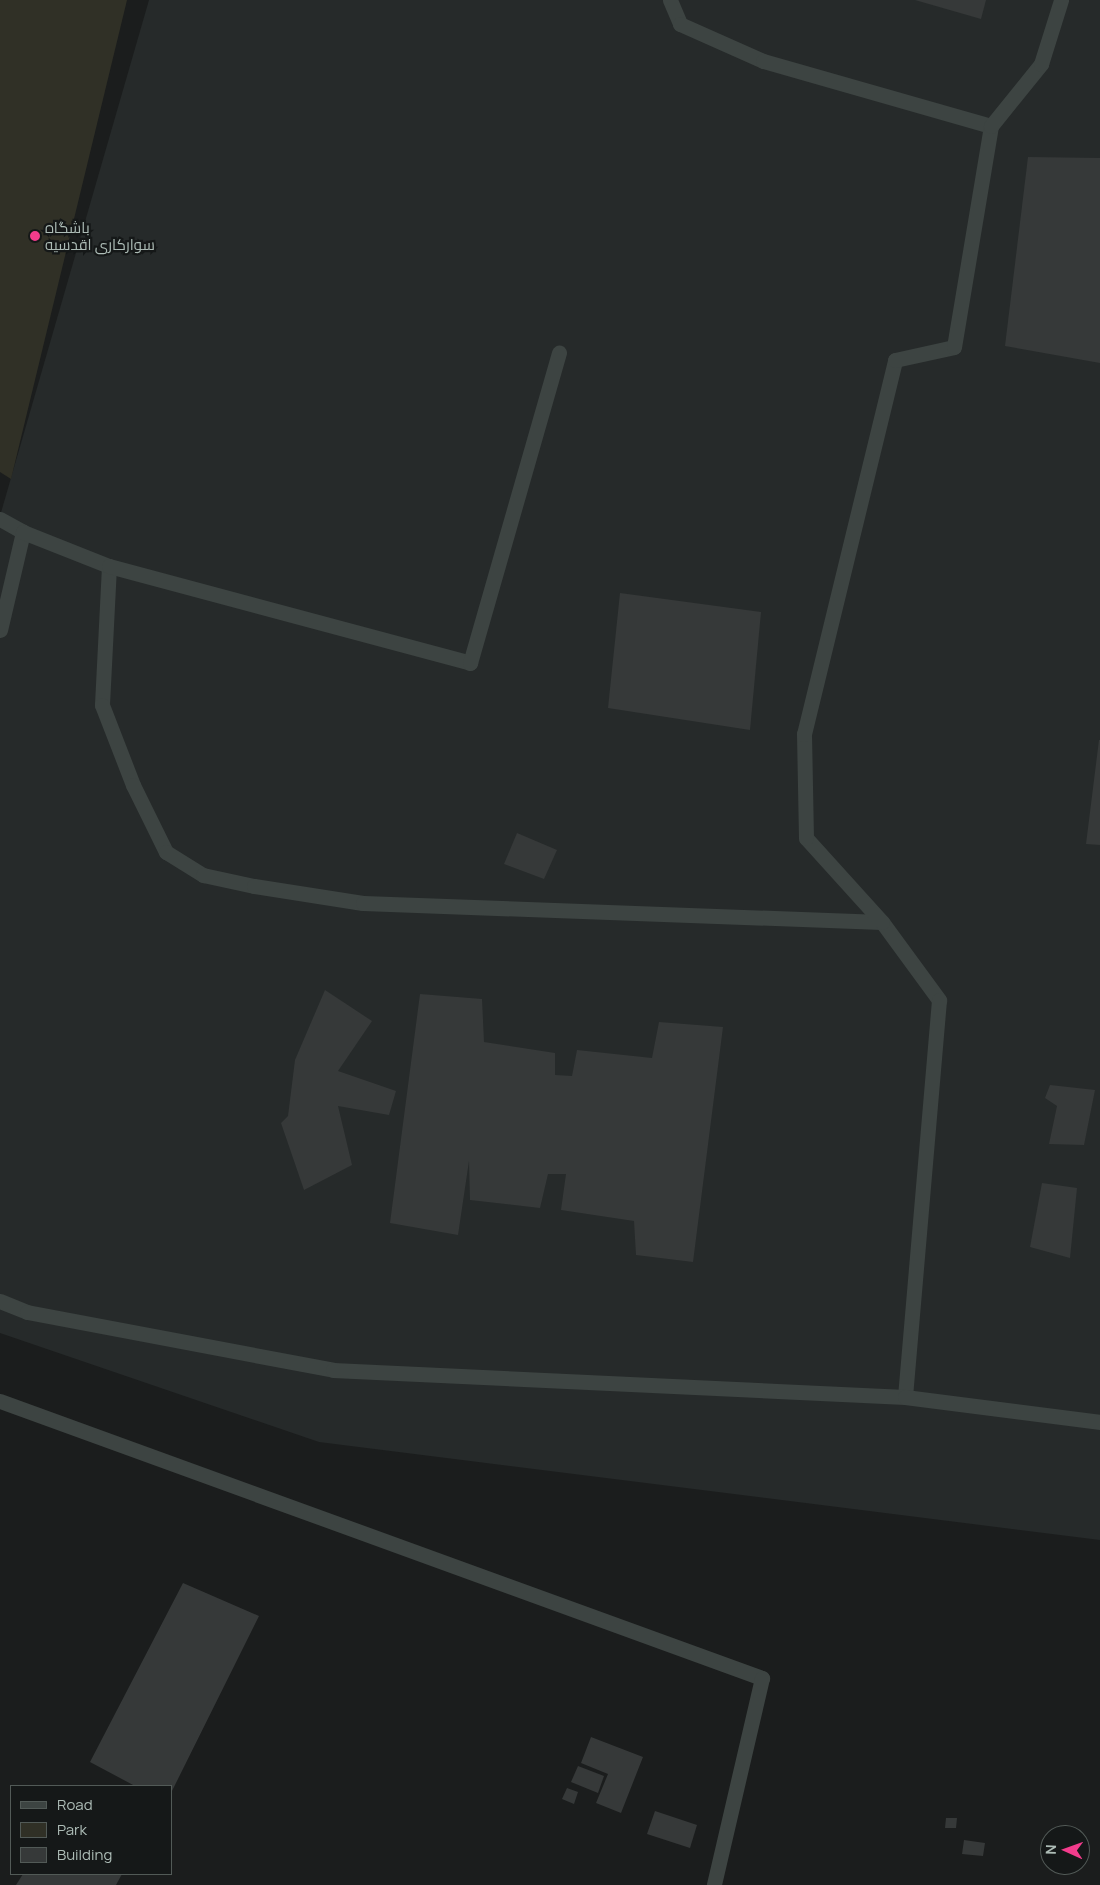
<!DOCTYPE html>
<meta charset="utf-8">
<style>
body{margin:0}
#map{position:relative;width:1100px;height:1885px;overflow:hidden;background:#1b1d1d;font-family:Manrope,Cairo,sans-serif}
div>[style]{position:absolute}
[style*='--x']{left:calc(var(--x)*1px);top:calc(var(--y)*1px);width:calc(var(--w)*1px);rotate:calc(var(--a)*1deg)}
.built>*{inset:0;background:#262a2a}
.green>*{inset:0;background:#303026}
.building>*{inset:0;background:#363939}
.minor>*{height:15px;margin:-7.5px;padding:0 7.5px;transform-origin:7.5px;border-radius:7.5px;background:#3d4442}
.dots>*{width:14px;height:14px;translate:-50% -50%;box-sizing:border-box;border:2px solid #151818;border-radius:50%}
span{translate:-50% -50%;white-space:nowrap;text-align:center;line-height:1.15;-webkit-text-stroke:4.5px #151818;paint-order:stroke}
.poi-label{font-size:15px;color:#adbcb6}
.left{translate:0 -50%;text-align:left}
.legend{position:absolute;left:10px;top:1785px;width:162px;height:90px;box-sizing:border-box;background:#151818;border:1px solid #525a57;margin:0;padding:6px 9px;list-style:none;font-size:15px;color:#adbcb6}
.legend li{display:flex;align-items:center;gap:10px;height:25px}
.legend b{width:25px;border:1px solid #525a57}
.north{position:absolute;left:1040px;top:1825px;width:50px;height:50px;box-sizing:border-box;background:#151818;border:1px solid #525a57;border-radius:50%;rotate:272deg;font-size:14px;font-weight:700;line-height:20px;text-align:center;color:#adbcb6}
.north::after{content:'';display:block;margin:auto;width:18px;height:22px;background:#f33c8c;clip-path:polygon(50% 0,100% 100%,50% 72%,0 100%)}
</style>
<div id="map">
<div class="built">
<i style="clip-path:polygon(149px 0,1100px 0,1100px 1540px,319px 1442px,0 1333px,0 516px)"></i>
</div>
<div class="green">
<i style="clip-path:polygon(0 0,127px 0,11px 479px,0 472px)"></i>
</div>
<div class="building">
<i style="clip-path:polygon(915px 0,986px 0,981px 19px)"></i>
<i style="clip-path:polygon(1028px 157px,1100px 158px,1100px 363px,1005px 346px)"></i>
<i style="clip-path:polygon(620px 593px,761px 612px,750px 730px,608px 708px)"></i>
<i style="clip-path:polygon(1099px 740px,1100px 740px,1100px 845px,1086px 844px)"></i>
<i style="clip-path:polygon(517px 833px,557px 850px,544px 879px,504px 864px)"></i>
<i style="clip-path:polygon(325px 990px,372px 1021px,338px 1071px,396px 1091px,389px 1115px,338px 1106px,352px 1165px,304px 1190px,281px 1123px,288px 1116px,295px 1060px)"></i>
<i style="clip-path:polygon(420px 994px,482px 999px,484px 1042px,555px 1053px,555px 1075px,572px 1076px,577px 1050px,652px 1058px,659px 1022px,723px 1027px,693px 1262px,636px 1255px,634px 1221px,561px 1210px,566px 1174px,548px 1174px,540px 1208px,470px 1200px,469px 1161px,458px 1235px,390px 1223px)"></i>
<i style="clip-path:polygon(1050px 1085px,1095px 1090px,1084px 1145px,1049px 1144px,1057px 1106px,1045px 1098px)"></i>
<i style="clip-path:polygon(1042px 1183px,1077px 1188px,1070px 1258px,1030px 1247px)"></i>
<i style="clip-path:polygon(183px 1583px,259px 1616px,171px 1793px,171px 1786px,135px 1786px,90px 1762px)"></i>
<i style="clip-path:polygon(591px 1737px,643px 1757px,621px 1813px,596px 1803px,608px 1774px,581px 1763px)"></i>
<i style="clip-path:polygon(578px 1766px,604px 1776px,598px 1793px,571px 1782px)"></i>
<i style="clip-path:polygon(567px 1788px,578px 1792px,574px 1804px,562px 1799px)"></i>
<i style="clip-path:polygon(655px 1811px,697px 1825px,690px 1848px,647px 1834px)"></i>
<i style="clip-path:polygon(946px 1818px,957px 1818px,956px 1828px,945px 1828px)"></i>
<i style="clip-path:polygon(964px 1840px,985px 1843px,983px 1856px,962px 1854px)"></i>
<i style="clip-path:polygon(23px 1874px,122px 1874px,116px 1885px,16px 1885px)"></i>
</div>
<div class="minor">
<i style="--x:670;--y:0;--w:26;--a:67"></i>
<i style="--x:680;--y:24;--w:91;--a:24"></i>
<i style="--x:763;--y:61;--w:237;--a:15.9"></i>
<i style="--x:0;--y:519;--w:26;--a:29"></i>
<i style="--x:109;--y:566;--w:139;--a:92.9"></i>
<i style="--x:102;--y:705;--w:86;--a:68.8"></i>
<i style="--x:133;--y:785;--w:75;--a:63.8"></i>
<i style="--x:166;--y:852;--w:44;--a:31.9"></i>
<i style="--x:203;--y:875;--w:52;--a:12.2"></i>
<i style="--x:254;--y:886;--w:110;--a:8.9"></i>
<i style="--x:363;--y:903;--w:519;--a:2.1"></i>
<i style="--x:882;--y:922;--w:97;--a:53.8"></i>
<i style="--x:939;--y:1000;--w:398;--a:94.9"></i>
<i style="--x:0;--y:630;--w:101;--a:-76.8"></i>
<i style="--x:23;--y:532;--w:92;--a:21.6"></i>
<i style="--x:109;--y:566;--w:374;--a:15"></i>
<i style="--x:470;--y:663;--w:323;--a:-74"></i>
<i style="--x:882;--y:922;--w:113;--a:-132.1"></i>
<i style="--x:806;--y:838;--w:104;--a:-91.1"></i>
<i style="--x:804;--y:734;--w:385;--a:-76.3"></i>
<i style="--x:895;--y:360;--w:60;--a:-12.4"></i>
<i style="--x:954;--y:347;--w:224;--a:-80.5"></i>
<i style="--x:991;--y:126;--w:80;--a:-51.1"></i>
<i style="--x:1041;--y:64;--w:67;--a:-72.6"></i>
<i style="--x:0;--y:1301;--w:29;--a:22"></i>
<i style="--x:27;--y:1312;--w:311;--a:10.7"></i>
<i style="--x:333;--y:1370;--w:573;--a:2.7"></i>
<i style="--x:905;--y:1397;--w:197;--a:7.3"></i>
<i style="--x:0;--y:1401;--w:811;--a:19.98"></i>
<i style="--x:762;--y:1678;--w:212;--a:103.1"></i>
</div>
<div class="dots">
<i style="left:35px;top:236px;background:#f33c8c"></i>
</div>
<div class="poi-label">
<span class="left" style="left:45px;top:236px">باشگاه<br>سوارکاری اقدسیه</span>
</div>
<ul class="legend">
<li><b style="height:6px;background:#3d4442"></b>Road</li>
<li><b style="height:14px;background:#303026"></b>Park</li>
<li><b style="height:14px;background:#363939"></b>Building</li>
</ul>
<div class="north">N</div>
</div>
